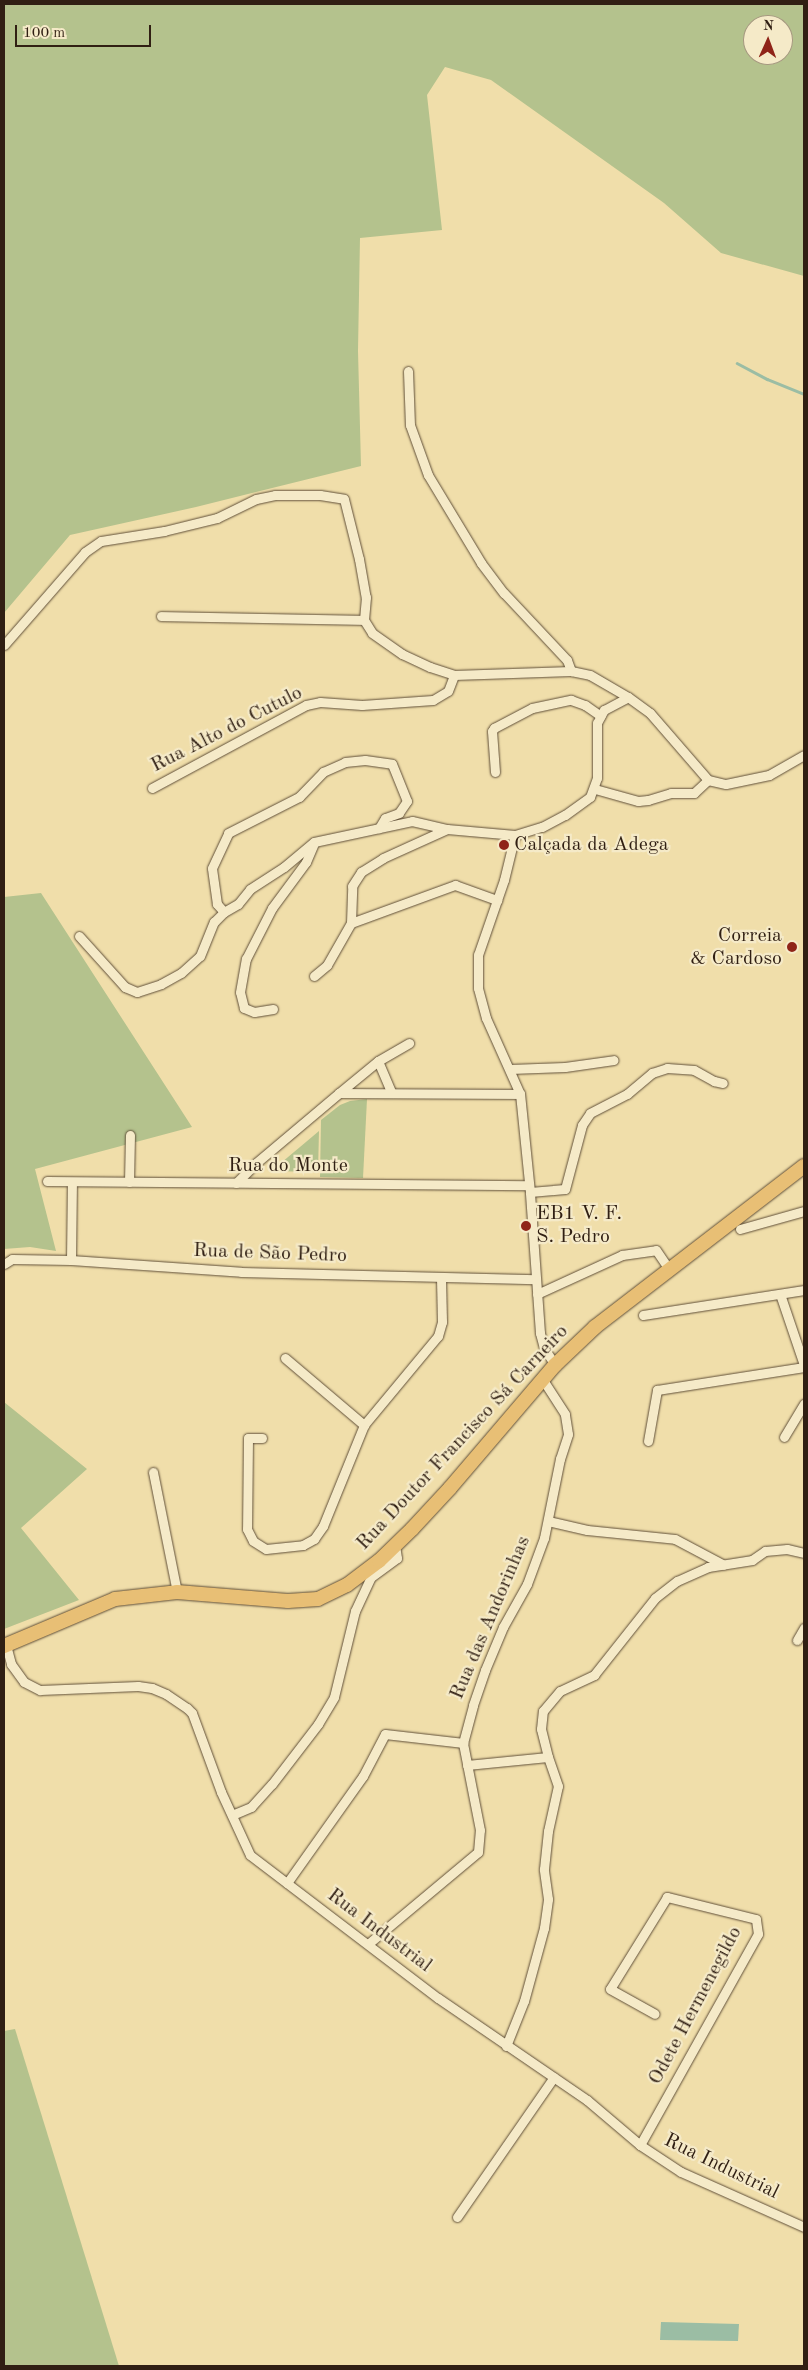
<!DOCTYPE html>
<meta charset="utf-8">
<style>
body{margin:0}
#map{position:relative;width:808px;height:2370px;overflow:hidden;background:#f0deaa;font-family:"Old Standard TT",serif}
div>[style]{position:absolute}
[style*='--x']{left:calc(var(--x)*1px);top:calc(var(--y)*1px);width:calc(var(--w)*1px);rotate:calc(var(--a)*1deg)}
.green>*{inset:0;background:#b4c28d}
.water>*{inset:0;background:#9bbda4}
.stream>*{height:2.5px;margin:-1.25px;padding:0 1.25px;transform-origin:1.25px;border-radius:1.25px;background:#9bbda4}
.roads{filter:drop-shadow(0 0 1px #604f39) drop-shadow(0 0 1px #604f39)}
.street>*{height:9px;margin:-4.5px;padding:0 4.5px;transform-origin:4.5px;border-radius:4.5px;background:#f5eac8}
.primary>*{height:14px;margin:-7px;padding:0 7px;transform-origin:7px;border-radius:7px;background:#e8bf75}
.dots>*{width:14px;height:14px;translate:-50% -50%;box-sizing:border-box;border:2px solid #f5eac8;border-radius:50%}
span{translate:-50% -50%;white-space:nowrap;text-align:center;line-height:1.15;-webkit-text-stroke:4.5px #f5eac8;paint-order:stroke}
.street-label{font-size:20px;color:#301f13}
.poi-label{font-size:20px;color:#301f13}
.left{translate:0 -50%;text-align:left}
.right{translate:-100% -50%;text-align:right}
.frame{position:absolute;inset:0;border:5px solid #301f13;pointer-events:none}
.north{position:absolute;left:743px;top:15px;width:50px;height:50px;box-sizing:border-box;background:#f5eac8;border:1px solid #a69980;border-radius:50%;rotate:2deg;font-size:14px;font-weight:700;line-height:20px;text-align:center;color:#301f13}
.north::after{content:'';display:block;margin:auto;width:18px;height:22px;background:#8f2418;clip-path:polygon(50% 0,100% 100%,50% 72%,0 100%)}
.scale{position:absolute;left:15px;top:25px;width:136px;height:22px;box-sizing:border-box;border:2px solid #301f13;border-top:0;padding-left:6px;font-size:15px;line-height:18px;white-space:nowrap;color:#301f13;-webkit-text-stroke:4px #f5eac8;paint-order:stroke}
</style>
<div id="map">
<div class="green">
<i style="clip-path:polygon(evenodd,4px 4px,804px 4px,804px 276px,721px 253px,664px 203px,491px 80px,445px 67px,427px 95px,442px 230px,360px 238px,358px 351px,361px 466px,196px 507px,70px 535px,4px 613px,4px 4px,753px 25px,783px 25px,783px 55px,753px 55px,753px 25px)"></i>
<i style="clip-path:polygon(41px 893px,192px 1127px,35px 1169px,56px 1251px,30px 1247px,4px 1249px,4px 897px)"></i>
<i style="clip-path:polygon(367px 1099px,363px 1178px,320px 1177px,321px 1120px,340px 1105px,350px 1101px)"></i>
<i style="clip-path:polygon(319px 1131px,318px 1172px,272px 1171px,275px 1168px)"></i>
<i style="clip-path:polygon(4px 1402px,87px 1469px,21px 1528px,79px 1600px,4px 1629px)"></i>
<i style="clip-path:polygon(15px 2029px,119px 2366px,4px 2366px,4px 2031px)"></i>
</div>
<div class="water">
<i style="clip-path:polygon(661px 2322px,739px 2324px,738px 2341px,660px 2340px)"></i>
</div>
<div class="stream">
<i style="--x:737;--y:363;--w:34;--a:28"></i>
<i style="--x:767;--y:379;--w:40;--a:22"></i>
</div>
<div class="roads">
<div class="street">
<i style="--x:408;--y:371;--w:54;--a:87.9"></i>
<i style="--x:410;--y:425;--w:53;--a:70.2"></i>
<i style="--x:428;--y:475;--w:103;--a:58.9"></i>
<i style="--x:481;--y:563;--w:38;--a:53"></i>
<i style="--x:504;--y:593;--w:92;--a:46.8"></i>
<i style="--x:567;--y:660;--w:12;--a:70"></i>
<i style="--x:161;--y:616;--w:203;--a:1.1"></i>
<i style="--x:4;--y:645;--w:123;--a:-48.9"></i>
<i style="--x:85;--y:552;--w:19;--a:-35"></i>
<i style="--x:101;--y:541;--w:64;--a:-9"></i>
<i style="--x:164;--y:531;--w:55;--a:-13.8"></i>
<i style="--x:217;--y:518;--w:43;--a:-26"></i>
<i style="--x:256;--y:499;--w:19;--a:-12"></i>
<i style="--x:275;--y:495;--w:45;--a:0"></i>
<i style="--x:320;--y:495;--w:24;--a:9"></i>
<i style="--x:344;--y:499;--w:62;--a:76"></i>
<i style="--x:359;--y:559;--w:39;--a:80"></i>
<i style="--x:366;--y:597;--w:23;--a:95"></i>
<i style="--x:364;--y:620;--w:15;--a:58"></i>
<i style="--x:372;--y:633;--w:37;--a:35"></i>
<i style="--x:402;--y:654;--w:31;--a:25"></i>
<i style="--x:430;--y:667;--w:25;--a:18"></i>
<i style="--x:454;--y:675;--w:117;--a:-2"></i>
<i style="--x:571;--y:671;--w:19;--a:12"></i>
<i style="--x:590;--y:675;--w:44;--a:30.1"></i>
<i style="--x:628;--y:697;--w:27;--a:36"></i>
<i style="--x:650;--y:713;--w:89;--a:49.1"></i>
<i style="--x:708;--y:780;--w:18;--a:13"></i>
<i style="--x:726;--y:784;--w:44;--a:-11.8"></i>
<i style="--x:769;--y:775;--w:40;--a:-29.7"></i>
<i style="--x:495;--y:772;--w:41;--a:-94.2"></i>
<i style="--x:492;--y:731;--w:4;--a:-56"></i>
<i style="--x:494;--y:728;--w:43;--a:-27.8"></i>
<i style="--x:532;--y:708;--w:40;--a:-12"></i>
<i style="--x:571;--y:700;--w:15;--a:20"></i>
<i style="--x:585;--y:705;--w:19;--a:35"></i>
<i style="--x:152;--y:788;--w:175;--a:-28.3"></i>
<i style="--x:306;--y:705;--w:14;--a:-12"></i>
<i style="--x:320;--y:702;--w:42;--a:4.1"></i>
<i style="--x:362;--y:705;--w:71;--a:-4"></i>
<i style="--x:433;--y:700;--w:17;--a:-31"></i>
<i style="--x:448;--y:691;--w:17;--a:-69"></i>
<i style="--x:595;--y:789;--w:45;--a:15.6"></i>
<i style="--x:638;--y:801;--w:10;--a:-6"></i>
<i style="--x:648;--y:800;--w:24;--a:-17"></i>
<i style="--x:671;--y:793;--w:23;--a:0"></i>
<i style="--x:694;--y:793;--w:19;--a:-43"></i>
<i style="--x:224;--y:912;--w:11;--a:-131"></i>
<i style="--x:217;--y:904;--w:36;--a:-98"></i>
<i style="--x:212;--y:868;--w:38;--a:-65"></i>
<i style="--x:228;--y:833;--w:80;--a:-26.9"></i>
<i style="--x:299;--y:797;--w:35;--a:-46"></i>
<i style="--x:323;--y:772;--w:24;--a:-24"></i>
<i style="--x:345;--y:762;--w:20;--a:-6"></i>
<i style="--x:365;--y:760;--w:27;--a:8"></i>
<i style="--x:392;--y:764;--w:40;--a:68"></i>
<i style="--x:407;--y:801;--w:14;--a:124"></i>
<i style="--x:399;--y:813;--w:15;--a:160"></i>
<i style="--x:385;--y:818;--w:12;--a:121"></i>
<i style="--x:351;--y:923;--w:37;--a:-88"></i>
<i style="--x:352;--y:886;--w:17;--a:-57"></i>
<i style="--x:361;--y:872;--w:26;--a:-32"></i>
<i style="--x:383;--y:858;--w:70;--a:-24.4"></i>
<i style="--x:79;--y:936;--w:69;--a:48"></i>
<i style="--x:125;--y:987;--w:13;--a:23"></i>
<i style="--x:137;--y:992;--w:25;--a:-18"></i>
<i style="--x:161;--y:984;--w:23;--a:-29"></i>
<i style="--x:181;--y:973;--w:25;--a:-42"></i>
<i style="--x:200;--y:956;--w:37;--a:-68"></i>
<i style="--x:214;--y:922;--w:14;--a:-45"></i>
<i style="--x:224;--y:912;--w:16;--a:-30"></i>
<i style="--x:238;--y:904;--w:19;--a:-51"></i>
<i style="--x:250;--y:889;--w:40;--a:-32.9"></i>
<i style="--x:284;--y:867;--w:39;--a:-40"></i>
<i style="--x:314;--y:842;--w:100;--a:-12.1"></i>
<i style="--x:412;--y:821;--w:36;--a:13"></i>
<i style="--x:447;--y:829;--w:68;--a:5"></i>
<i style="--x:314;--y:976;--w:17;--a:-40"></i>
<i style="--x:327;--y:965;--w:48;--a:-60.3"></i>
<i style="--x:351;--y:923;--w:111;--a:-20.1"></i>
<i style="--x:455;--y:885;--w:45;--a:19.7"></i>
<i style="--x:273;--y:1009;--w:19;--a:171"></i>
<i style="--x:254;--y:1012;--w:11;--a:-158"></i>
<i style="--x:244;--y:1008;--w:16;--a:-104"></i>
<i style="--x:240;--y:992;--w:34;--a:-80"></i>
<i style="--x:246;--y:959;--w:57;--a:-63"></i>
<i style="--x:272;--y:908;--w:57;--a:-53.5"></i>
<i style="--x:306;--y:862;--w:21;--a:-67"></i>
<i style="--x:378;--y:1061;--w:36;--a:-30"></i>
<i style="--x:510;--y:1069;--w:55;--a:-2.1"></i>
<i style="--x:565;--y:1067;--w:49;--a:-8.1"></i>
<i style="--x:339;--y:1093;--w:50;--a:-39.4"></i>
<i style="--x:378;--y:1061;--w:34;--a:67"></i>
<i style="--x:47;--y:1181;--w:482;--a:0.5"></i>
<i style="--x:129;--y:1182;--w:47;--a:-88.8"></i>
<i style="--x:236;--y:1183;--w:28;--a:-45"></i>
<i style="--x:256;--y:1163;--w:109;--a:-40.1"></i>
<i style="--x:339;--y:1093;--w:181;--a:0.3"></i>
<i style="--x:530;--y:1192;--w:35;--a:-5"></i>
<i style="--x:565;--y:1189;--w:66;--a:-75.1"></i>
<i style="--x:582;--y:1125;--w:14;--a:-56"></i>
<i style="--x:590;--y:1113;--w:42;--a:-27.2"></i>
<i style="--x:627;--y:1094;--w:33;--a:-40"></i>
<i style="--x:652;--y:1073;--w:16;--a:-18"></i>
<i style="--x:667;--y:1068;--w:27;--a:4"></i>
<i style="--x:694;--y:1070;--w:23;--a:29"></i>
<i style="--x:714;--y:1081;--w:9;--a:13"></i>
<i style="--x:740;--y:1229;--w:66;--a:-15.7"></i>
<i style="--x:71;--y:1260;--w:78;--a:-89.3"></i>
<i style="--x:4;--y:1264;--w:9;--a:-32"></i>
<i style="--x:12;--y:1259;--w:59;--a:1"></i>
<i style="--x:71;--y:1260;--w:170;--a:4"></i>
<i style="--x:241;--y:1272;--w:295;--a:1.4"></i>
<i style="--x:537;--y:1294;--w:94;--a:-24.6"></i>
<i style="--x:622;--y:1255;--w:34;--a:-8"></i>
<i style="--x:656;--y:1250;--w:23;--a:56"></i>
<i style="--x:780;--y:1294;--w:75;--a:71.3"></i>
<i style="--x:643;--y:1315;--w:163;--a:-8.8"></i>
<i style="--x:285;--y:1358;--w:104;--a:40.3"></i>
<i style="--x:555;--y:1365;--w:20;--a:-123"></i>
<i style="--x:544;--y:1348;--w:16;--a:-105"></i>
<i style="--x:540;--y:1333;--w:141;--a:-94.1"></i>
<i style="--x:530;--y:1192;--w:99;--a:-95.8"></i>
<i style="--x:520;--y:1094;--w:83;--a:-114.1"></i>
<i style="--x:486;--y:1018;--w:31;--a:-105"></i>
<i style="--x:478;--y:988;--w:33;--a:-90"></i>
<i style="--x:478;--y:955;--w:79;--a:-70.9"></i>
<i style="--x:504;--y:880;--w:46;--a:-76.3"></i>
<i style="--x:515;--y:835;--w:28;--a:-17"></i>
<i style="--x:542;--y:827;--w:26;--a:-28"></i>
<i style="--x:565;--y:815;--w:31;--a:-36"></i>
<i style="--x:590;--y:797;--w:20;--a:-70"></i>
<i style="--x:597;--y:778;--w:55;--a:-90"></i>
<i style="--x:597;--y:723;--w:15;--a:-62"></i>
<i style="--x:604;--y:710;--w:27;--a:-28"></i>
<i style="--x:784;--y:1437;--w:39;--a:-59"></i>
<i style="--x:262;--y:1438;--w:14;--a:180"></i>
<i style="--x:248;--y:1438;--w:91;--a:90.6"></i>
<i style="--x:247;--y:1529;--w:13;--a:63"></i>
<i style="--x:253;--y:1541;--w:15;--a:32"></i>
<i style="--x:266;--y:1549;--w:37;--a:-6"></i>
<i style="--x:303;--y:1545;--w:13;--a:-29"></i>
<i style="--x:314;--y:1539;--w:16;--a:-55"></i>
<i style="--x:323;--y:1526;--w:109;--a:-67.9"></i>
<i style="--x:364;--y:1425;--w:116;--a:-50.3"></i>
<i style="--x:438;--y:1336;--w:15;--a:-74"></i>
<i style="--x:442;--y:1322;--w:45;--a:-91.3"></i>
<i style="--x:648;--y:1441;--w:52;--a:-80"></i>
<i style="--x:657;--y:1390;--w:149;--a:-8.9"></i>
<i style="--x:153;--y:1472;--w:122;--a:78.7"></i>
<i style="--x:548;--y:1521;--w:40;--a:13"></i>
<i style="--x:587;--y:1530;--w:88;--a:5.8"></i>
<i style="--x:675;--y:1539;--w:55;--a:28"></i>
<i style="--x:797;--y:1640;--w:14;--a:-60"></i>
<i style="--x:6;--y:1645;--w:20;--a:75"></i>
<i style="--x:11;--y:1664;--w:22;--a:54"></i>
<i style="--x:24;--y:1682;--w:18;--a:27"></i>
<i style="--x:40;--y:1690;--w:98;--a:-2.3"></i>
<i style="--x:138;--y:1686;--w:14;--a:8"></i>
<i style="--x:152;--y:1688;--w:15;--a:23"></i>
<i style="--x:166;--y:1694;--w:25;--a:34"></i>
<i style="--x:187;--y:1708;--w:7;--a:45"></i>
<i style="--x:192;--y:1713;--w:84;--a:69.8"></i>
<i style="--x:221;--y:1792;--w:69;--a:65.3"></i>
<i style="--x:250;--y:1855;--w:236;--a:37.3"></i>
<i style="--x:438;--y:1998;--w:181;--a:34.4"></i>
<i style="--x:587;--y:2100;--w:70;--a:40.3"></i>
<i style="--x:640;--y:2145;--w:49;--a:33.4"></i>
<i style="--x:681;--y:2172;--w:135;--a:24.1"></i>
<i style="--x:467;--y:1765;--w:81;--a:-5.6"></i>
<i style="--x:232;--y:1815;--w:21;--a:-23"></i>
<i style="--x:251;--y:1807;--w:31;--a:-48"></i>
<i style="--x:272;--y:1784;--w:76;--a:-52.5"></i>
<i style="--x:318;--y:1724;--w:31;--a:-59"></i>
<i style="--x:334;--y:1697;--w:89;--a:-76.3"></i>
<i style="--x:355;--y:1611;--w:38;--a:-65"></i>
<i style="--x:371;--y:1577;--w:32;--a:-36"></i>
<i style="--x:397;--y:1558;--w:13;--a:-99"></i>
<i style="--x:287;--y:1883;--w:131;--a:-54.6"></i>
<i style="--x:363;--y:1776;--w:47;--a:-62.4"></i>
<i style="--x:385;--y:1734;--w:79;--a:6.6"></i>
<i style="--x:368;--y:1944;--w:143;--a:-39.9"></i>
<i style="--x:478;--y:1852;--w:22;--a:-85"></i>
<i style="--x:480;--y:1830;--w:89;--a:-101.1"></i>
<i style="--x:463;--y:1743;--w:39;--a:-75"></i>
<i style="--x:473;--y:1705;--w:37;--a:-71"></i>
<i style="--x:485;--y:1670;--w:47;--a:-67.3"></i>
<i style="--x:503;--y:1627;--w:49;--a:-60.8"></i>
<i style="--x:527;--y:1584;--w:49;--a:-69.7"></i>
<i style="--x:544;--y:1538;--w:81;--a:-78.6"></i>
<i style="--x:560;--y:1459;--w:26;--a:-72"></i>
<i style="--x:568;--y:1434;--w:20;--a:-99"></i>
<i style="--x:565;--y:1414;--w:40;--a:-122.9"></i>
<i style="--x:506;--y:2046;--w:48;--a:-68.2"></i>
<i style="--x:524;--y:2001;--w:76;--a:-74.7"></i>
<i style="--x:544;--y:1928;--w:29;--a:-82"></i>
<i style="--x:548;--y:1899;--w:30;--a:-98"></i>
<i style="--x:544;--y:1869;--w:38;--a:-84"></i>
<i style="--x:548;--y:1831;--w:46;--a:-77.5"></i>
<i style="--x:558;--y:1786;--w:31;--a:-109"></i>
<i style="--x:548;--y:1757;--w:29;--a:-104"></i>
<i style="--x:541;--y:1729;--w:18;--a:-84"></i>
<i style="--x:543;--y:1711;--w:26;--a:-50"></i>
<i style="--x:560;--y:1691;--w:38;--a:-25"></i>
<i style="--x:594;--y:1675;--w:98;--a:-51.6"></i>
<i style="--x:655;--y:1598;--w:28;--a:-38"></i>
<i style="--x:677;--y:1581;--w:34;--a:-24"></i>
<i style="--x:708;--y:1567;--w:45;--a:-9"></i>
<i style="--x:752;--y:1560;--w:16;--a:-35"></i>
<i style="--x:765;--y:1551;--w:22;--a:-5"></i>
<i style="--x:787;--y:1549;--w:17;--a:13"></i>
<i style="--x:640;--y:2145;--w:242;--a:-60.8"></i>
<i style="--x:758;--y:1934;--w:15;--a:-98"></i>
<i style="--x:756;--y:1919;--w:92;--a:-166.1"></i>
<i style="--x:667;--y:1897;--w:108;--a:121.8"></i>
<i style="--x:610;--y:1989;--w:51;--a:29.1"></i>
<i style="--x:457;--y:2217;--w:170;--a:-55.3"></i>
</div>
<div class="primary">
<i style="--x:4;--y:1646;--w:121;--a:-22.9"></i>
<i style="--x:115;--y:1599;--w:62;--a:-6.4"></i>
<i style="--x:177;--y:1592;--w:111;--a:4.6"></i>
<i style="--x:288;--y:1601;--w:30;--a:-4"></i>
<i style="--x:318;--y:1599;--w:32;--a:-26"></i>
<i style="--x:347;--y:1585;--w:40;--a:-37"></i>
<i style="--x:379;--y:1561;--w:46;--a:-44.1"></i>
<i style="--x:412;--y:1529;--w:56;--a:-47.2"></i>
<i style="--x:450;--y:1488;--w:162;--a:-49.5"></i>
<i style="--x:555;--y:1365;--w:55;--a:-43.5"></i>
<i style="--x:595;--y:1327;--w:264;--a:-37.6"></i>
</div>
</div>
<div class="dots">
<i style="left:504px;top:845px;background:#8f2418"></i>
<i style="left:792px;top:947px;background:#8f2418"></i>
<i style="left:526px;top:1226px;background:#8f2418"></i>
</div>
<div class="street-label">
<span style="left:227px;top:730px;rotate:-27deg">Rua Alto do Cutulo</span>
<span style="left:288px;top:1166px">Rua do Monte</span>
<span style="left:270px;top:1254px;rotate:2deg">Rua de São Pedro</span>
<span style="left:463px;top:1438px;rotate:-47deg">Rua Doutor Francisco Sá Carneiro</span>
<span style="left:491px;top:1618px;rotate:-67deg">Rua das Andorinhas</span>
<span style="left:379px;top:1931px;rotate:37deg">Rua Industrial</span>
<span style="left:696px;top:2006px;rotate:-62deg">Odete Hermenegildo</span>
<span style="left:721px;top:2167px;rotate:26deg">Rua Industrial</span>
</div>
<div class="poi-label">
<span class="left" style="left:514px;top:845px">Calçada da Adega</span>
<span class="right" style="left:782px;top:948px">Correia<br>&amp; Cardoso</span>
<span class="left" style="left:536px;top:1226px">EB1 V. F.<br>S. Pedro</span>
</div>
<div class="frame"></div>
<div class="north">N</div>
<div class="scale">100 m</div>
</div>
